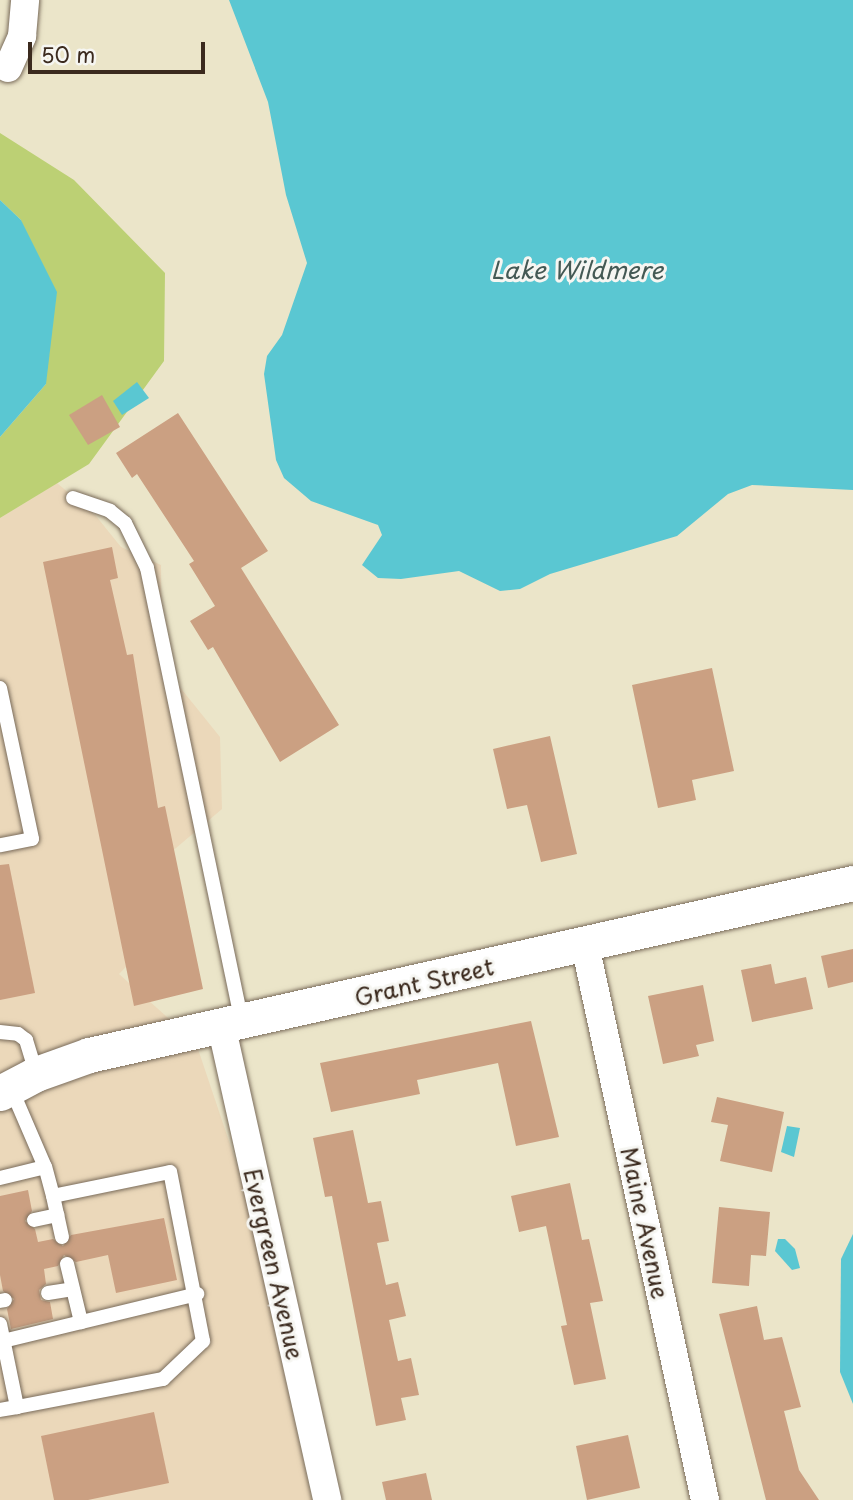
<!DOCTYPE html>
<style>
body{margin:0}
#map{position:relative;width:853px;height:1500px;overflow:hidden;background:#ebe5c9;font-family:"Playpen Sans",sans-serif}
div>[style]{position:absolute}
[style*='--x']{left:calc(var(--x)*1px);top:calc(var(--y)*1px);width:calc(var(--w)*1px);rotate:calc(var(--a)*1deg)}
.built>*{inset:0;background:#ebd8ba}
.green>*{inset:0;background:#bcd074}
.water>*{inset:0;background:#5ac7d2}
.building>*{inset:0;background:#cba082}
.roads{filter:drop-shadow(0 0 2px #796b5a) drop-shadow(0 0 2px #796b5a)}
.service>*{height:14px;margin:-7px;padding:0 7px;transform-origin:7px;border-radius:7px;background:#fff}
.minor>*{height:28px;margin:-14px;padding:0 14px;transform-origin:14px;border-radius:14px;background:#fff}
.tertiary>*{height:35px;margin:-17.5px;padding:0 17.5px;transform-origin:17.5px;border-radius:17.5px;background:#fff}
span{translate:-50% -50%;white-space:nowrap;text-align:center;line-height:1.15;-webkit-text-stroke:6px #f6f6f2;paint-order:stroke}
.street-label{font-size:23px;color:#3b2a1e}
.water-label{font-size:24px;color:#445954;font-style:italic}
.scale{position:absolute;left:28px;top:42px;width:177px;height:32px;box-sizing:border-box;border:4px solid #3b2a1e;border-top:0;padding-left:9px;font-size:21px;line-height:24px;white-space:nowrap;color:#3b2a1e;-webkit-text-stroke:5px #f6f6f2;paint-order:stroke}
</style>
<div id="map">
<div class="built">
<i style="clip-path:polygon(57px 483px,96px 516px,121px 547px,161px 565px,162px 665px,220px 737px,222px 809px,156px 865px,185px 907px,119px 974px,176px 1025px,0 1079px,0 518px)"></i>
<i style="clip-path:polygon(197px 1046px,241px 1177px,312px 1500px,0 1500px,0 1107px,41px 1085px)"></i>
</div>
<div class="green">
<i style="clip-path:polygon(0 133px,74px 180px,165px 273px,164px 361px,89px 464px,0 518px,0 437px,46px 384px,21px 220px,0 200px)"></i>
</div>
<div class="water">
<i style="clip-path:polygon(229px 0,853px 0,853px 490px,752px 485px,728px 494px,677px 536px,550px 574px,520px 589px,500px 591px,459px 571px,401px 579px,378px 578px,362px 565px,382px 535px,378px 525px,311px 501px,284px 478px,276px 460px,264px 374px,267px 356px,282px 335px,307px 263px,286px 195px,268px 102px)"></i>
<i style="clip-path:polygon(0 200px,21px 220px,57px 292px,46px 384px,0 437px)"></i>
<i style="clip-path:polygon(137px 382px,149px 398px,122px 415px,113px 401px)"></i>
<i style="clip-path:polygon(787px 1126px,800px 1128px,794px 1157px,781px 1152px)"></i>
<i style="clip-path:polygon(853px 1234px,853px 1404px,840px 1372px,841px 1259px)"></i>
<i style="clip-path:polygon(778px 1239px,785px 1239px,795px 1249px,800px 1268px,792px 1270px,775px 1251px)"></i>
</div>
<div class="building">
<i style="clip-path:polygon(102px 395px,120px 427px,88px 445px,69px 415px)"></i>
<i style="clip-path:polygon(178px 413px,268px 551px,241px 568px,339px 725px,280px 762px,213px 647px,208px 650px,190px 621px,215px 606px,189px 564px,194px 561px,137px 474px,132px 478px,116px 453px)"></i>
<i style="clip-path:polygon(112px 547px,118px 578px,110px 580px,127px 655px,133px 654px,158px 808px,165px 806px,203px 989px,134px 1006px,43px 562px)"></i>
<i style="clip-path:polygon(712px 668px,734px 771px,692px 780px,696px 800px,658px 808px,632px 685px)"></i>
<i style="clip-path:polygon(550px 736px,577px 854px,541px 862px,527px 805px,507px 809px,493px 749px)"></i>
<i style="clip-path:polygon(9px 864px,35px 993px,0 1000px,0 865px)"></i>
<i style="clip-path:polygon(853px 949px,853px 982px,828px 988px,821px 956px)"></i>
<i style="clip-path:polygon(771px 964px,775px 984px,806px 977px,813px 1009px,752px 1022px,741px 970px)"></i>
<i style="clip-path:polygon(703px 985px,714px 1041px,696px 1045px,699px 1056px,663px 1064px,648px 996px)"></i>
<i style="clip-path:polygon(531px 1021px,559px 1137px,516px 1146px,498px 1063px,417px 1080px,420px 1094px,331px 1112px,320px 1063px)"></i>
<i style="clip-path:polygon(717px 1097px,784px 1112px,772px 1172px,720px 1161px,728px 1125px,711px 1122px)"></i>
<i style="clip-path:polygon(353px 1130px,368px 1203px,381px 1201px,389px 1241px,377px 1243px,386px 1285px,398px 1282px,406px 1316px,389px 1320px,398px 1361px,411px 1358px,419px 1395px,401px 1398px,406px 1420px,376px 1426px,332px 1196px,325px 1197px,313px 1138px)"></i>
<i style="clip-path:polygon(570px 1183px,582px 1240px,589px 1239px,603px 1301px,590px 1303px,606px 1379px,574px 1385px,561px 1326px,567px 1325px,546px 1226px,519px 1232px,511px 1196px)"></i>
<i style="clip-path:polygon(28px 1190px,32px 1211px,25px 1221px,35px 1229px,38px 1242px,53px 1239px,63px 1246px,71px 1235px,164px 1218px,177px 1280px,116px 1293px,108px 1255px,76px 1262px,64px 1255px,58px 1266px,44px 1269px,46px 1284px,39px 1290px,41px 1300px,50px 1302px,53px 1319px,11px 1329px,7px 1309px,14px 1299px,3px 1291px,0 1275px,0 1196px)"></i>
<i style="clip-path:polygon(719px 1207px,770px 1212px,766px 1256px,751px 1255px,749px 1286px,712px 1283px)"></i>
<i style="clip-path:polygon(757px 1306px,764px 1340px,782px 1337px,801px 1407px,784px 1411px,799px 1470px,819px 1500px,766px 1500px,719px 1314px)"></i>
<i style="clip-path:polygon(154px 1412px,169px 1483px,88px 1500px,54px 1500px,41px 1436px)"></i>
<i style="clip-path:polygon(628px 1435px,640px 1488px,587px 1500px,576px 1446px)"></i>
<i style="clip-path:polygon(426px 1473px,432px 1500px,386px 1500px,382px 1482px)"></i>
</div>
<div class="roads">
<div class="service">
<i style="--x:73;--y:498;--w:39;--a:19"></i>
<i style="--x:110;--y:511;--w:19;--a:39"></i>
<i style="--x:125;--y:523;--w:50;--a:63.9"></i>
<i style="--x:147;--y:568;--w:465;--a:78.2"></i>
<i style="--x:0;--y:688;--w:154;--a:78"></i>
<i style="--x:32;--y:839;--w:33;--a:169"></i>
<i style="--x:0;--y:1032;--w:18;--a:6"></i>
<i style="--x:18;--y:1034;--w:10;--a:37"></i>
<i style="--x:26;--y:1040;--w:34;--a:73"></i>
<i style="--x:0;--y:1178;--w:46;--a:-13.7"></i>
<i style="--x:45;--y:1167;--w:86;--a:-113.3"></i>
<i style="--x:53;--y:1196;--w:42;--a:77.6"></i>
<i style="--x:34;--y:1220;--w:24;--a:-12"></i>
<i style="--x:67;--y:1264;--w:60;--a:76.4"></i>
<i style="--x:48;--y:1293;--w:25;--a:-9"></i>
<i style="--x:0;--y:1301;--w:5;--a:-11"></i>
<i style="--x:0;--y:1324;--w:85;--a:78.4"></i>
<i style="--x:17;--y:1407;--w:17;--a:170"></i>
<i style="--x:3;--y:1341;--w:200;--a:-13.6"></i>
<i style="--x:17;--y:1407;--w:149;--a:-10.9"></i>
<i style="--x:163;--y:1379;--w:55;--a:-43.5"></i>
<i style="--x:203;--y:1341;--w:172;--a:-101"></i>
<i style="--x:170;--y:1172;--w:119;--a:168.4"></i>
<i style="--x:53;--y:1196;--w:30;--a:-105"></i>
</div>
<div class="minor">
<i style="--x:8;--y:68;--w:35;--a:-66"></i>
<i style="--x:22;--y:36;--w:36;--a:-85"></i>
<i style="--x:585;--y:945;--w:568;--a:77.8"></i>
<i style="--x:222;--y:1029;--w:483;--a:77.4"></i>
</div>
<div class="tertiary">
<i style="--x:0;--y:1093;--w:41;--a:-27.8"></i>
<i style="--x:36;--y:1074;--w:56;--a:-19.7"></i>
<i style="--x:89;--y:1055;--w:783;--a:-12.69"></i>
</div>
</div>
<div class="street-label">
<span style="left:424px;top:982px;rotate:-13deg">Grant Street</span>
<span style="left:645px;top:1223px;rotate:78deg">Maine Avenue</span>
<span style="left:274px;top:1264px;rotate:77deg">Evergreen Avenue</span>
</div>
<div class="water-label">
<span style="left:577px;top:270px">Lake Wildmere</span>
</div>
<div class="scale">50 m</div>
</div>
